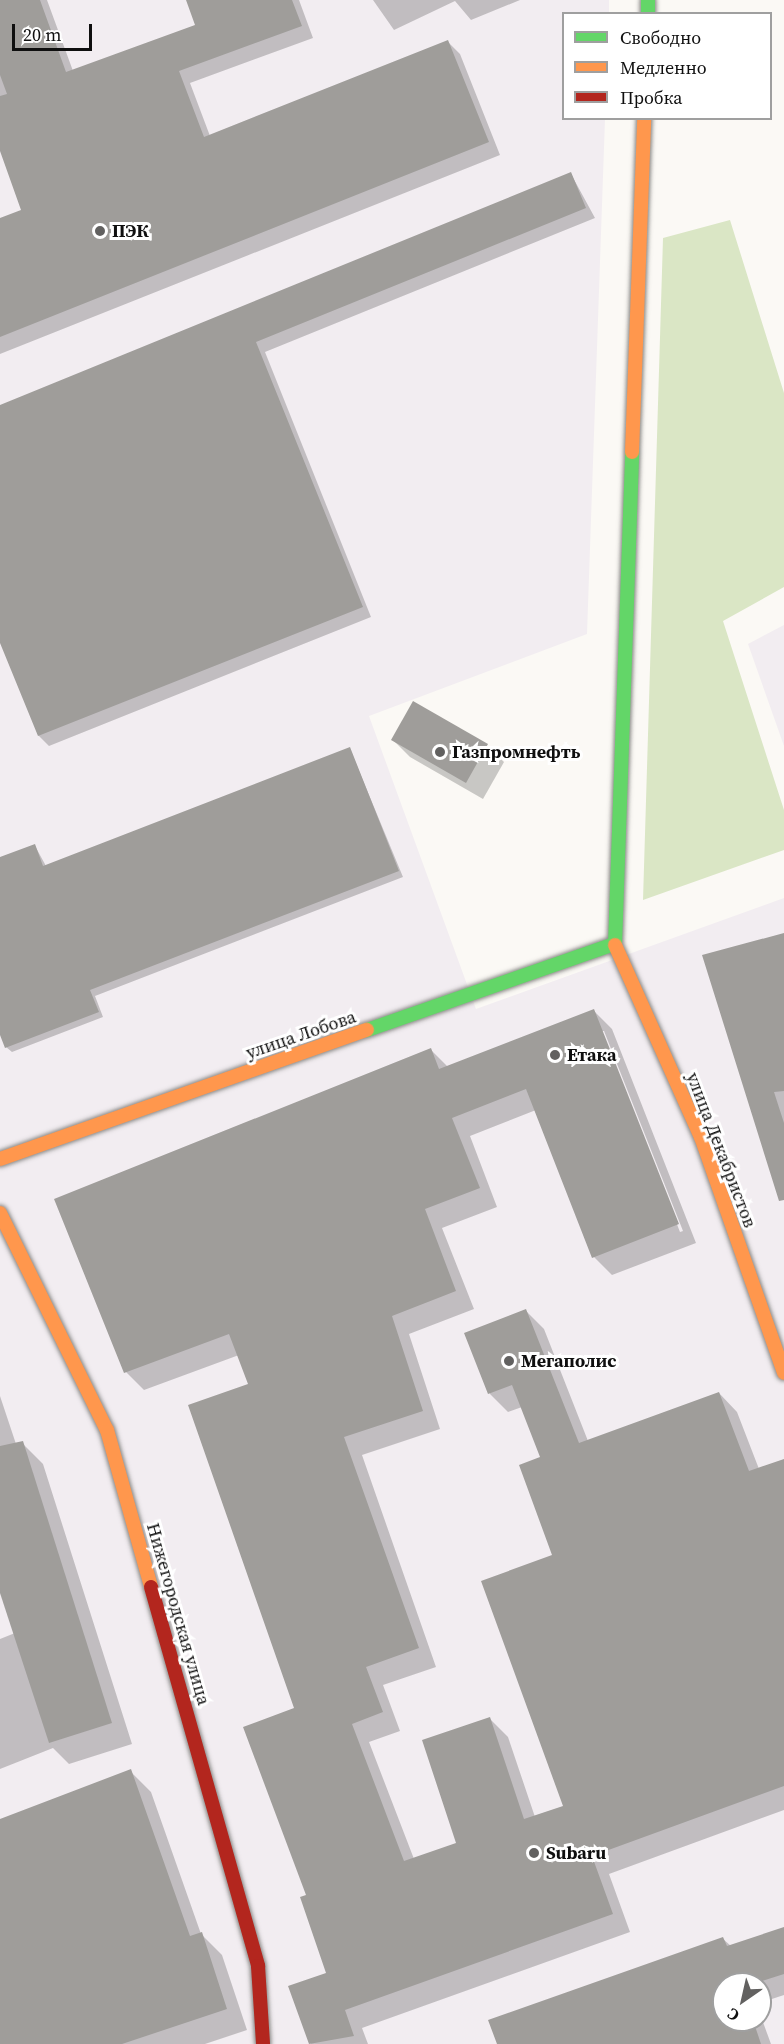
<!DOCTYPE html>
<meta charset="utf-8">
<style>
body{margin:0}
#map{position:relative;width:784px;height:2044px;overflow:hidden;background:#fbf9f5;font-family:"Source Serif 4",serif}
div>[style]{position:absolute}
[style*='--x']{left:calc(var(--x)*1px);top:calc(var(--y)*1px);width:calc(var(--w)*1px);rotate:calc(var(--a)*1deg)}
.industrial>*{inset:0;background:#f2edf1}
.forest>*{inset:0;background:#dae6c5}
.shadow>*{inset:0;background:#0003}
.building>*{inset:0;background:#9f9d9a}
.roads{filter:drop-shadow(0 0 2px #8c8b89) drop-shadow(0 0 2px #8c8b89)}
.fast>*{height:14px;margin:-7px;padding:0 7px;transform-origin:7px;border-radius:7px;background:#63d668}
.slow>*{height:14px;margin:-7px;padding:0 7px;transform-origin:7px;border-radius:7px;background:#ff974d}
.jam>*{height:14px;margin:-7px;padding:0 7px;transform-origin:7px;border-radius:7px;background:#b3261e}
.dots>*{width:16px;height:16px;translate:-50% -50%;box-sizing:border-box;border:3px solid #fff;border-radius:50%}
span{translate:-50% -50%;white-space:nowrap;text-align:center;line-height:1.15;-webkit-text-stroke:6px #fff;paint-order:stroke}
.poi-label{font-size:18px;color:#0f0f0f;font-weight:700}
.left{translate:0 -50%;text-align:left}
.street-label{font-size:18px;color:#0f0f0f}
.legend{position:absolute;left:562px;top:12px;width:210px;height:108px;box-sizing:border-box;background:#fff;border:2px solid #9f9f9f;margin:0;padding:8px 10px;list-style:none;font-size:18px;color:#0f0f0f}
.legend li{display:flex;align-items:center;gap:12px;height:30px}
.legend b{width:30px;border:2px solid #9f9f9f}
.north{position:absolute;left:712px;top:1972px;width:60px;height:60px;box-sizing:border-box;background:#fff;border:2px solid #9f9f9f;border-radius:50%;rotate:214deg;font-size:16px;font-weight:700;line-height:24px;text-align:center;color:#0f0f0f}
.north::after{content:'';display:block;margin:auto;width:21px;height:27px;background:#626160;clip-path:polygon(50% 0,100% 100%,50% 72%,0 100%)}
.scale{position:absolute;left:12px;top:24px;width:80px;height:27px;box-sizing:border-box;border:3px solid #0f0f0f;border-top:0;padding-left:8px;font-size:18px;line-height:21px;white-space:nowrap;color:#0f0f0f;-webkit-text-stroke:4px #fff;paint-order:stroke}
</style>
<div id="map">
<div class="industrial">
<i style="clip-path:polygon(evenodd,0 0,609px 0,609px 13px,564px 14px,564px 118px,605px 119px,587px 634px,369px 716px,476px 1009px,784px 898px,784px 2044px,0 2044px,0 0,724px 1984px,760px 1984px,760px 2020px,724px 2020px,724px 1984px)"></i>
<i style="clip-path:polygon(784px 625px,784px 746px,748px 644px)"></i>
</div>
<div class="forest">
<i style="clip-path:polygon(730px 220px,784px 393px,784px 587px,723px 621px,784px 810px,784px 850px,643px 900px,663px 238px)"></i>
</div>
<div class="shadow">
<i style="clip-path:polygon(0 0,47px 0,73px 71px,197px 25px,199px 0,299px 0,313px 38px,190px 83px,210px 136px,448px 42px,460px 54px,500px 155px,0 354px,0 220px,23px 210px,0 147px)"></i>
<i style="clip-path:polygon(373px 0,520px 0,471px 20px,455px 1px,394px 30px)"></i>
<i style="clip-path:polygon(571px 174px,595px 218px,265px 352px,371px 617px,49px 746px,39px 736px,0 639px,0 406px)"></i>
<i style="clip-path:polygon(393px 740px,487px 746px,504px 762px,483px 799px,410px 757px)"></i>
<i style="clip-path:polygon(350px 749px,403px 877px,95px 996px,103px 1017px,12px 1052px,6px 1047px,0 1031px,0 859px,35px 846px,46px 866px)"></i>
<i style="clip-path:polygon(784px 934px,784px 1193px,704px 956px)"></i>
<i style="clip-path:polygon(evenodd,594px 1011px,612px 1029px,696px 1243px,612px 1275px,594px 1257px,536px 1110px,470px 1136px,497px 1207px,442px 1228px,474px 1309px,409px 1334px,440px 1429px,362px 1455px,436px 1667px,383px 1685px,400px 1731px,369px 1742px,414px 1859px,458px 1844px,490px 1719px,508px 1737px,535px 1817px,565px 1807px,554px 1556px,542px 1458px,522px 1407px,508px 1412px,490px 1394px,466px 1334px,525px 1310px,544px 1329px,588px 1441px,719px 1393px,737px 1412px,759px 1469px,784px 1460px,784px 1810px,609px 1874px,630px 1932px,362px 2028px,368px 2044px,311px 2044px,290px 1987px,328px 1973px,308px 1896px,296px 1709px,250px 1385px,239px 1355px,144px 1390px,126px 1372px,431px 1050px,448px 1067px,594px 1011px,601px 1031px,604px 1031px,683px 1231px,680px 1232px,601px 1031px)"></i>
<i style="clip-path:polygon(0 1396px,16px 1444px,22px 1443px,43px 1464px,132px 1744px,69px 1764px,53px 1748px,0 1769px,0 1639px,15px 1633px,0 1588px)"></i>
<i style="clip-path:polygon(130px 1771px,151px 1792px,201px 1934px,222px 1955px,247px 2030px,205px 2044px,0 2044px,0 1820px)"></i>
<i style="clip-path:polygon(784px 1929px,784px 1995px,760px 2003px,760px 1984px,724px 1984px,724px 2020px,760px 2020px,760px 2014px,771px 2044px,499px 2044px,723px 1939px,731px 1946px)"></i>
</div>
<div class="building">
<i style="clip-path:polygon(0 0,40px 0,66px 72px,195px 25px,186px 0,292px 0,302px 26px,179px 71px,204px 137px,448px 40px,489px 142px,0 337px,0 218px,21px 210px,0 151px,0 96px,7px 94px,0 75px)"></i>
<i style="clip-path:polygon(571px 172px,586px 208px,256px 342px,363px 607px,38px 736px,0 643px,0 405px)"></i>
<i style="clip-path:polygon(413px 701px,488px 744px,466px 783px,391px 740px)"></i>
<i style="clip-path:polygon(350px 747px,399px 871px,90px 990px,99px 1012px,5px 1048px,0 1035px,0 857px,35px 844px,43px 866px)"></i>
<i style="clip-path:polygon(784px 933px,784px 1091px,774px 1092px,784px 1123px,784px 1200px,779px 1201px,702px 955px)"></i>
<i style="clip-path:polygon(594px 1009px,679px 1224px,592px 1258px,526px 1089px,452px 1118px,480px 1188px,425px 1209px,456px 1291px,392px 1316px,423px 1411px,344px 1437px,419px 1648px,366px 1667px,383px 1712px,352px 1724px,404px 1861px,456px 1843px,422px 1740px,490px 1717px,524px 1819px,563px 1806px,481px 1581px,552px 1555px,519px 1465px,540px 1457px,512px 1385px,488px 1394px,464px 1333px,526px 1309px,579px 1443px,719px 1392px,749px 1471px,784px 1459px,784px 1786px,592px 1856px,613px 1914px,345px 2010px,354px 2036px,309px 2044px,288px 1986px,326px 1973px,300px 1897px,306px 1895px,243px 1727px,294px 1708px,188px 1405px,248px 1384px,229px 1334px,124px 1373px,54px 1199px,431px 1048px,439px 1069px)"></i>
<i style="clip-path:polygon(23px 1441px,112px 1723px,49px 1743px,0 1593px,0 1446px)"></i>
<i style="clip-path:polygon(131px 1769px,190px 1936px,202px 1932px,227px 2009px,122px 2044px,0 2044px,0 1819px)"></i>
<i style="clip-path:polygon(784px 1927px,784px 1974px,753px 1984px,724px 1984px,724px 2020px,753px 2020px,761px 2044px,497px 2044px,488px 2020px,723px 1937px,727px 1946px)"></i>
</div>
<div class="roads">
<div class="fast">
<i style="--x:648;--y:0;--w:14;--a:90"></i>
<i style="--x:615;--y:945;--w:493;--a:-88"></i>
<i style="--x:367;--y:1030;--w:262;--a:-19.2"></i>
</div>
<div class="slow">
<i style="--x:632;--y:452;--w:334;--a:-87.9"></i>
<i style="--x:615;--y:945;--w:210;--a:65.9"></i>
<i style="--x:701;--y:1137;--w:250;--a:70.6"></i>
<i style="--x:0;--y:1159;--w:389;--a:-19.4"></i>
<i style="--x:0;--y:1213;--w:242;--a:63.8"></i>
<i style="--x:107;--y:1430;--w:163;--a:74.3"></i>
</div>
<div class="jam">
<i style="--x:151;--y:1587;--w:394;--a:74.2"></i>
<i style="--x:258;--y:1966;--w:78;--a:86.3"></i>
</div>
</div>
<div class="dots">
<i style="left:100px;top:231px;background:#626160"></i>
<i style="left:440px;top:752px;background:#626160"></i>
<i style="left:555px;top:1055px;background:#626160"></i>
<i style="left:509px;top:1361px;background:#626160"></i>
<i style="left:534px;top:1853px;background:#626160"></i>
</div>
<div class="poi-label">
<span class="left" style="left:112px;top:231px">ПЭК</span>
<span class="left" style="left:452px;top:752px">Газпромнефть</span>
<span class="left" style="left:567px;top:1055px">Етака</span>
<span class="left" style="left:521px;top:1361px">Мегаполис</span>
<span class="left" style="left:546px;top:1853px">Subaru</span>
</div>
<div class="street-label">
<span style="left:301px;top:1035px;rotate:-19deg">улица Лобова</span>
<span style="left:721px;top:1150px;rotate:69deg">улица Декабристов</span>
<span style="left:178px;top:1614px;rotate:74deg">Нижегородская улица</span>
</div>
<ul class="legend">
<li><b style="height:8px;background:#63d668"></b>Свободно</li>
<li><b style="height:8px;background:#ff974d"></b>Медленно</li>
<li><b style="height:8px;background:#b3261e"></b>Пробка</li>
</ul>
<div class="north">С</div>
<div class="scale">20 m</div>
</div>
